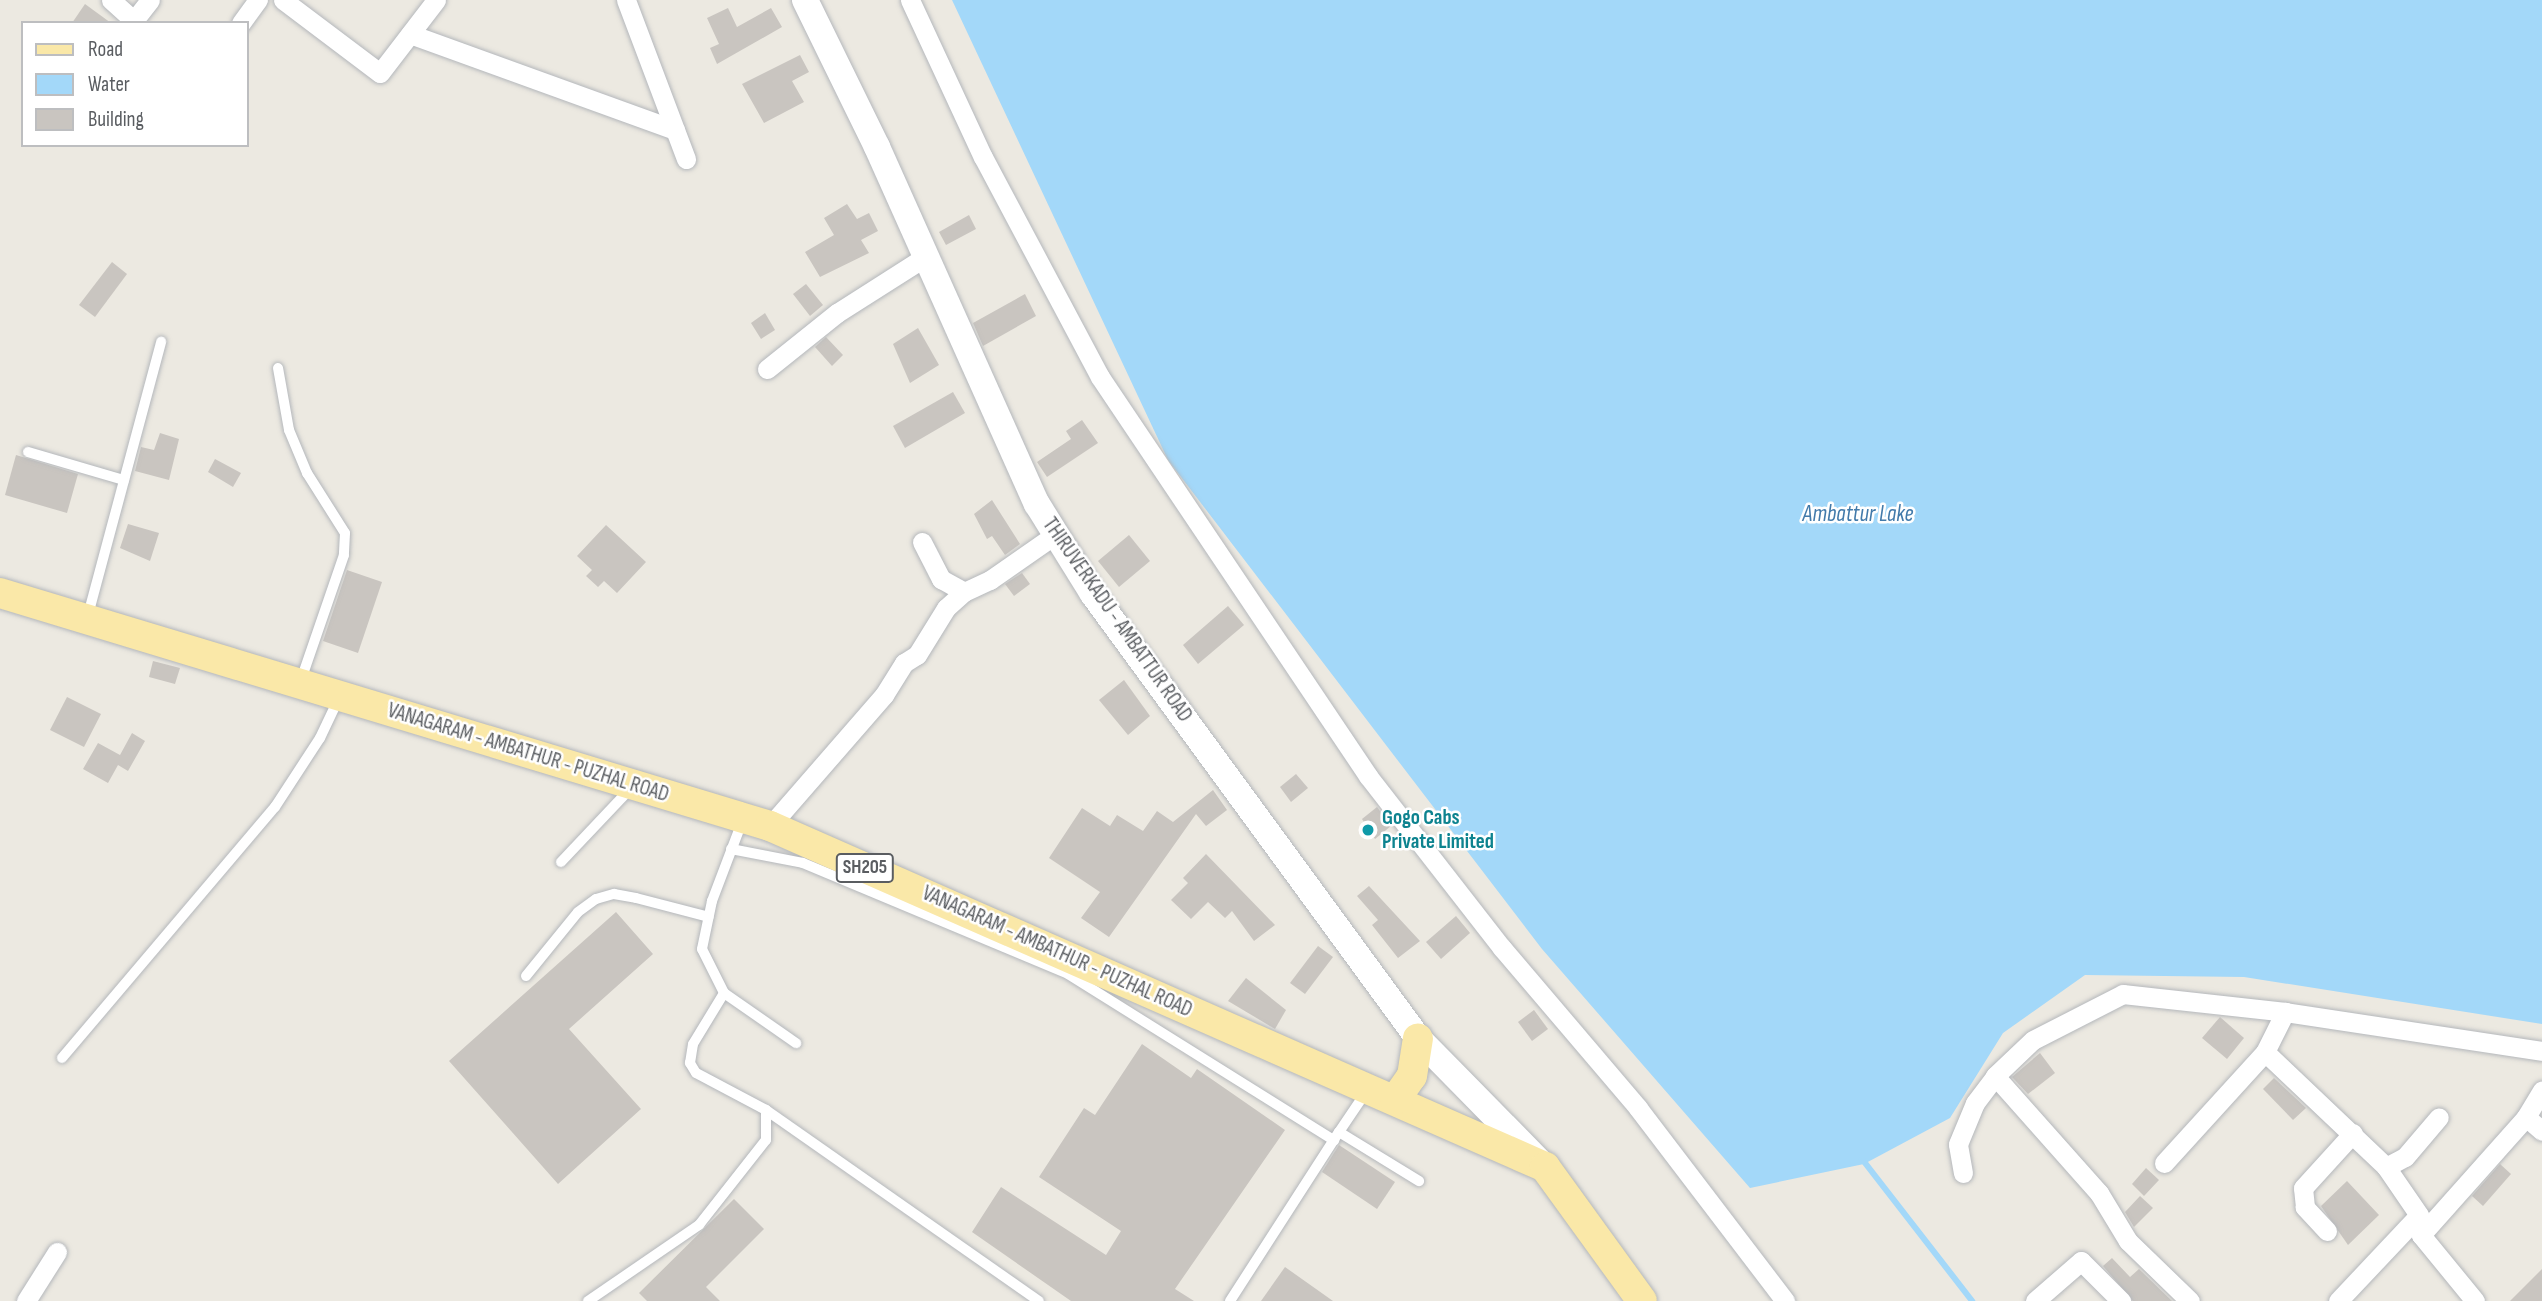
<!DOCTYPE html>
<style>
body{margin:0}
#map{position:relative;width:2542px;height:1301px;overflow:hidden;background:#ece9e1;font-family:"Sofia Sans Condensed",sans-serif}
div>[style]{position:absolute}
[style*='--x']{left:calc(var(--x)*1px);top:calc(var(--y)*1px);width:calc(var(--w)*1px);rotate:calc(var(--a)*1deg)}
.water>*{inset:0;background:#a3d8f9}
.stream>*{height:6px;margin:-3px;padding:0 3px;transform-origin:3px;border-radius:3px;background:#a3d8f9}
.building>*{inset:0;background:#c9c5c0}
.roads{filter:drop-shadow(0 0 2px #b4b7bb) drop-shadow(0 0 2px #b4b7bb)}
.service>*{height:10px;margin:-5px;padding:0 5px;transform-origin:5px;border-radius:5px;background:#fff}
.minor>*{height:19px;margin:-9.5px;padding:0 9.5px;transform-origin:9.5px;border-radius:9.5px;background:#fff}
.secondary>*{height:26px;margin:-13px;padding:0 13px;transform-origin:13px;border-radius:13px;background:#fff}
.primary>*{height:30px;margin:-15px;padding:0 15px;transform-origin:15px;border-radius:15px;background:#fae8a8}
.dots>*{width:19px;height:19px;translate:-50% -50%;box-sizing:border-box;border:4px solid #fff;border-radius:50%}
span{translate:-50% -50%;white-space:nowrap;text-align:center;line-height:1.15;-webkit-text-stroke:5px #fff;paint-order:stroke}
.shield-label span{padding:2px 5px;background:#fff;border:2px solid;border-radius:5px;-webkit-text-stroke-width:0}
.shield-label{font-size:19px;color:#5a5d61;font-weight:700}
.street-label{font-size:21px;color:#5a5d61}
.culture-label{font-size:21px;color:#0d838f;font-weight:700}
.left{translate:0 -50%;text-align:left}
.water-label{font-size:23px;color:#427aaa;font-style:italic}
.legend{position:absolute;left:21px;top:21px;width:228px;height:126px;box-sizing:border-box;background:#fff;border:2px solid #bdbec0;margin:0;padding:9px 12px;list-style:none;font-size:21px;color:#5a5d61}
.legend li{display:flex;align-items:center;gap:14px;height:35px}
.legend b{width:35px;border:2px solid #bdbec0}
</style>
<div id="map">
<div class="water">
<i style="clip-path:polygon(952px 0,2542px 0,2542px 1024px,2244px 977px,2085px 975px,2003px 1033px,1950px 1118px,1864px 1164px,1750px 1188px,1542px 949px,1168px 460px)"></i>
</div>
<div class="stream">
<i style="--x:1862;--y:1159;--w:180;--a:52.2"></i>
</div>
<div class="building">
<i style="clip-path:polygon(85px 4px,111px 23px,72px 23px)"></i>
<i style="clip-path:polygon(728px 8px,737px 27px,771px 8px,782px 27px,717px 64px,710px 48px,719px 44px,707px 18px)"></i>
<i style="clip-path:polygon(800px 55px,809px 72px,792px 81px,804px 102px,764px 123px,742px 84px)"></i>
<i style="clip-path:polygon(847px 204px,857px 219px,869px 213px,878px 231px,861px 240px,869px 253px,820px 277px,805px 252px,834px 235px,824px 218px)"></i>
<i style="clip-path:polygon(969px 215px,976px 229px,946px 245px,939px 232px)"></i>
<i style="clip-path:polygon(112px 262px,127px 274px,95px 317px,79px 305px)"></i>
<i style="clip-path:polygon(806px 284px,823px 305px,810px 316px,793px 294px)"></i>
<i style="clip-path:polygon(1025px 294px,1036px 316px,983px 346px,973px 323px)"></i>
<i style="clip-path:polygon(765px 313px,775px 330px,761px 339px,751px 323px)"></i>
<i style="clip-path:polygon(918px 328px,939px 365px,910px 383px,893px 344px)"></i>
<i style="clip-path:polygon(826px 337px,843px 355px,832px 366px,815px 347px)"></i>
<i style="clip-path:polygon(953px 392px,965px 413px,905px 448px,893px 426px)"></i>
<i style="clip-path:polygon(1082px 420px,1098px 443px,1047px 477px,1037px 462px,1071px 439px,1066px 431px)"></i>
<i style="clip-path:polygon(160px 433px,179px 439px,169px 480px,135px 471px,141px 447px,154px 450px)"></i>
<i style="clip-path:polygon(16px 455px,78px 474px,67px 513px,5px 495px)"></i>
<i style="clip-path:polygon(215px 459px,241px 473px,233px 487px,208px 472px)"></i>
<i style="clip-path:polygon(992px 500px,1020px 544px,1005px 555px,992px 536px,987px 539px,974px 514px)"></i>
<i style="clip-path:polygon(128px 524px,159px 533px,150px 561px,120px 548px)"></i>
<i style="clip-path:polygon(606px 525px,646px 562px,617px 593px,604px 581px,598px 587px,586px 576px,592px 570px,577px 556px)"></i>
<i style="clip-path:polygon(1129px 535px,1150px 561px,1119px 587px,1098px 561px)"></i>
<i style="clip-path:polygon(347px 570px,382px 582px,358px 653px,323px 641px)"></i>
<i style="clip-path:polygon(1022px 573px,1030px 584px,1014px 596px,1005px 584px)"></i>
<i style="clip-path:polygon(1228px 606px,1244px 625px,1198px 664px,1183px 645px)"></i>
<i style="clip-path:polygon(153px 661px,180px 668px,175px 684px,149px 677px)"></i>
<i style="clip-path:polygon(1124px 680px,1150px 716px,1128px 735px,1099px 700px)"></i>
<i style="clip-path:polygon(67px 697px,101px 714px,84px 747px,50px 730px)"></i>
<i style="clip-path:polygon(132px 733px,145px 741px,128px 771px,118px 765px,108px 783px,83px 769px,98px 743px,120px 755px)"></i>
<i style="clip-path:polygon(1296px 774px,1308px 788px,1291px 802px,1280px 787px)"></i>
<i style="clip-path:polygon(1213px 790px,1227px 810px,1206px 826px,1196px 814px,1109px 937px,1081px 918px,1100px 892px,1049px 858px,1082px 808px,1110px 826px,1117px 815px,1143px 831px,1157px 811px,1173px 822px)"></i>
<i style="clip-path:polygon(1377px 807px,1391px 826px,1375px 839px,1362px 819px)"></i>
<i style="clip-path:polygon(1206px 854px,1275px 925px,1254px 941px,1232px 911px,1225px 918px,1208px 902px,1191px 919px,1171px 900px,1188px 883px,1183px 878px)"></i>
<i style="clip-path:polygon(1369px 886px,1420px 941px,1398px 958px,1372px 925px,1378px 920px,1357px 896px)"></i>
<i style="clip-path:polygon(616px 912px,653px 954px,569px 1029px,641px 1109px,558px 1184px,449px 1061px)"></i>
<i style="clip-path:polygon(1456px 916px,1470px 933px,1441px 959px,1426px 942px)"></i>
<i style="clip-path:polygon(1318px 946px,1333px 957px,1305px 994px,1290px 983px)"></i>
<i style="clip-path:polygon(1246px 978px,1286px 1010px,1275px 1029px,1228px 1001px)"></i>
<i style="clip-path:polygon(1534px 1010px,1548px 1029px,1532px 1041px,1518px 1022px)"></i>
<i style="clip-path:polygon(2220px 1017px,2244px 1038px,2227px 1059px,2202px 1038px)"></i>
<i style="clip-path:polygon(1142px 1044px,1191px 1078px,1197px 1069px,1285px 1130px,1175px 1289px,1194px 1301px,1071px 1301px,972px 1232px,1001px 1187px,1106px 1255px,1121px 1231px,1039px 1177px,1084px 1108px,1095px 1115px)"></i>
<i style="clip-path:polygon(2040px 1053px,2055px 1073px,2028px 1094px,2012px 1077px)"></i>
<i style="clip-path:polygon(2274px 1078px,2306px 1108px,2293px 1120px,2263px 1089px)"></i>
<i style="clip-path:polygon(1339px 1145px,1395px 1182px,1377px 1209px,1322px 1172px)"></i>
<i style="clip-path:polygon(2500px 1164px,2511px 1174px,2483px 1206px,2472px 1196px)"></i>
<i style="clip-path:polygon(2146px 1168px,2159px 1180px,2144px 1196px,2132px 1184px)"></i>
<i style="clip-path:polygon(2347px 1181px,2379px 1215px,2348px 1245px,2321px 1206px)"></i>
<i style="clip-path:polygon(2140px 1196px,2153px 1208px,2134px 1227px,2125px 1212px)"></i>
<i style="clip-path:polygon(734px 1199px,764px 1229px,706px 1287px,720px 1301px,647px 1301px,639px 1293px)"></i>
<i style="clip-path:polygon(2112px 1258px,2130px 1277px,2139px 1269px,2172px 1301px,2133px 1301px,2103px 1266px)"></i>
<i style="clip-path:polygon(1285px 1267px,1333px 1301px,1261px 1301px)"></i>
<i style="clip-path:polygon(2542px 1269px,2542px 1301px,2510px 1301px)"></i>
</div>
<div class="roads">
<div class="service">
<i style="--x:278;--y:368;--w:63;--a:79.9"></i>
<i style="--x:289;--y:430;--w:47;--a:67.3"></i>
<i style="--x:307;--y:473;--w:71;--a:57.7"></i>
<i style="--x:345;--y:533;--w:22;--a:93"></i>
<i style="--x:344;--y:555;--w:132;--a:109"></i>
<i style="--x:28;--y:452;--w:100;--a:16.3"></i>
<i style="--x:88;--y:615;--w:283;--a:-75"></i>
<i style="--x:742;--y:822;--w:85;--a:110.8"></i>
<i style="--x:712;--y:901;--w:49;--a:101.8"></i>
<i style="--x:702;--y:949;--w:49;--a:63.4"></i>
<i style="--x:724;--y:993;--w:88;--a:34.8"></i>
<i style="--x:731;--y:849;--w:73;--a:11"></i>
<i style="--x:803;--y:863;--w:287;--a:22.7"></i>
<i style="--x:1068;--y:974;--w:314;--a:32"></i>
<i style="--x:561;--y:862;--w:102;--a:-46.6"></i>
<i style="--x:526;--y:976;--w:82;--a:-50.9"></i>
<i style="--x:578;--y:912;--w:22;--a:-36"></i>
<i style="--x:596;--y:899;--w:19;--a:-16"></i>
<i style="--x:614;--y:894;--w:22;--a:10"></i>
<i style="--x:636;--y:898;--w:75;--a:14.6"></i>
<i style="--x:62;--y:1058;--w:329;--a:-49.7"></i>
<i style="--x:275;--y:807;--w:82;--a:-56.9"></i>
<i style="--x:320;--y:738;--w:42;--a:-64.7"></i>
<i style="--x:766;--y:1110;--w:333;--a:35"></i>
<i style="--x:1339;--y:1132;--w:48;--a:-56"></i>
<i style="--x:588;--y:1301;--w:135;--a:-34.4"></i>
<i style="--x:699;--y:1225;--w:108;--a:-51.8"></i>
<i style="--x:766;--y:1140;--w:30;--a:-90"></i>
<i style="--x:766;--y:1110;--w:79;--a:-152.1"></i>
<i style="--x:696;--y:1073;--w:12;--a:-121"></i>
<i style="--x:690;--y:1063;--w:19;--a:-81"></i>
<i style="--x:693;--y:1044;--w:60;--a:-58.7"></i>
<i style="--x:1230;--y:1301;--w:201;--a:-57.2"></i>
<i style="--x:1339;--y:1132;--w:94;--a:31.5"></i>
</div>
<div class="minor">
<i style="--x:111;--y:0;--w:31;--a:42"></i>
<i style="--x:283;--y:0;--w:121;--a:37"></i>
<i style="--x:380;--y:73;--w:92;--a:-52.5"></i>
<i style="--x:626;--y:0;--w:170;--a:69.3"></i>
<i style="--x:910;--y:0;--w:173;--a:65.1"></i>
<i style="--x:983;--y:157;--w:249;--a:62"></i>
<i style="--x:1100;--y:377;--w:481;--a:56.1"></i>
<i style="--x:1368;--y:776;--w:218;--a:52.1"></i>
<i style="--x:1502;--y:948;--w:210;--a:49.6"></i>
<i style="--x:1638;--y:1108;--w:243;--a:52.7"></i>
<i style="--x:132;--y:23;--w:29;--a:-52"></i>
<i style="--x:241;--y:23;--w:29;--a:-54"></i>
<i style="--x:410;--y:34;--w:282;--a:19.9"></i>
<i style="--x:767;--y:369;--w:90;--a:-38.7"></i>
<i style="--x:837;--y:313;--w:104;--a:-32.5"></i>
<i style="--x:922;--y:542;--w:42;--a:62.8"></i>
<i style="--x:941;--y:579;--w:26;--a:29"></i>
<i style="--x:964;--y:592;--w:29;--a:-25"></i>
<i style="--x:990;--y:580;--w:80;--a:-34.9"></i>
<i style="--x:770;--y:826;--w:174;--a:-49"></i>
<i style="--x:884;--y:695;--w:38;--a:-58"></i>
<i style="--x:904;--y:663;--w:15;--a:-32"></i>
<i style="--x:917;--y:655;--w:55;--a:-58.3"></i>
<i style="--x:946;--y:608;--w:24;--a:-42"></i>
<i style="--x:2265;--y:1052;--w:167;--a:43.5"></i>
<i style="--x:1995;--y:1076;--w:157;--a:48.4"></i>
<i style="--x:2099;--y:1193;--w:56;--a:58.9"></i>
<i style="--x:2128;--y:1241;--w:86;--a:44.1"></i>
<i style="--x:2526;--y:1117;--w:21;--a:41"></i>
<i style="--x:2164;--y:1163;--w:150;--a:-47.7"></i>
<i style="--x:2265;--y:1052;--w:45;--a:-63.4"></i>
<i style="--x:1963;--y:1173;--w:29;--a:-100"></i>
<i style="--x:1958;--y:1144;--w:44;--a:-67.5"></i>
<i style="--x:1975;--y:1103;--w:34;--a:-53"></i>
<i style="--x:1995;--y:1076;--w:52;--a:-43.5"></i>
<i style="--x:2033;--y:1040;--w:101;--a:-27.1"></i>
<i style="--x:2123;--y:994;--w:163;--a:6.3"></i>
<i style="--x:2285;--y:1012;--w:260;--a:8.6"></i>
<i style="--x:2420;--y:1223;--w:12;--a:85"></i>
<i style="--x:2421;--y:1235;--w:85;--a:50.7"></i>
<i style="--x:2327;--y:1231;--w:33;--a:-133"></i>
<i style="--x:2305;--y:1207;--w:19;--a:-96"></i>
<i style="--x:2303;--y:1188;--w:74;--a:-47.7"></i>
<i style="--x:2421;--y:1235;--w:158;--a:-48.3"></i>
<i style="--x:2526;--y:1117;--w:31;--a:-59"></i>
<i style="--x:26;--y:1301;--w:58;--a:-57.7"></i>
<i style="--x:2035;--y:1301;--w:61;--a:-41"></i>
<i style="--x:2081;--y:1261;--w:57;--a:45"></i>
<i style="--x:2338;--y:1301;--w:118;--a:-46.7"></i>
<i style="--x:2419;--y:1215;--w:58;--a:-124.5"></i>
<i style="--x:2386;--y:1167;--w:21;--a:-28"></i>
<i style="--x:2405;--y:1157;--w:52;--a:-49.6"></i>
</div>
<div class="secondary">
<i style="--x:805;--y:0;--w:164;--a:63.9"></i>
<i style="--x:877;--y:147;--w:391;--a:65.9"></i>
<i style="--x:1037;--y:504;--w:106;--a:58.1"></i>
<i style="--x:1093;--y:594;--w:550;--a:53.8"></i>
<i style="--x:1418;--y:1038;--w:177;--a:45.5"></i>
</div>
<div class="primary">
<i style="--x:0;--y:593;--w:804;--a:16.84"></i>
<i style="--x:770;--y:826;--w:847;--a:23.75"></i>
<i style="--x:1545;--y:1167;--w:165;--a:54.1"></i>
<i style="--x:1395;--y:1100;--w:29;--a:-55"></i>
<i style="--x:1412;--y:1076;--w:38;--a:-81"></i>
</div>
</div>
<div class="dots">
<i style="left:1368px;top:830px;background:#0f9aa8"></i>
</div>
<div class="shield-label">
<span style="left:865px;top:868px">SH205</span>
</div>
<div class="street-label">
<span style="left:1117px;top:620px;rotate:55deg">THIRUVERKADU - AMBATTUR ROAD</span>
<span style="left:528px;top:753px;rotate:17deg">VANAGARAM - AMBATHUR - PUZHAL ROAD</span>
<span style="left:1057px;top:952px;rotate:24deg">VANAGARAM - AMBATHUR - PUZHAL ROAD</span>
</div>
<div class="culture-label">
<span class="left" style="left:1382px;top:830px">Gogo Cabs<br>Private Limited</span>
</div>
<div class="water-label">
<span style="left:1858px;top:514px">Ambattur Lake</span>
</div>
<ul class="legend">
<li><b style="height:9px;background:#fae8a8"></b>Road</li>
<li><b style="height:19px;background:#a3d8f9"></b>Water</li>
<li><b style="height:19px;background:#c9c5c0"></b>Building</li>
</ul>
</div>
